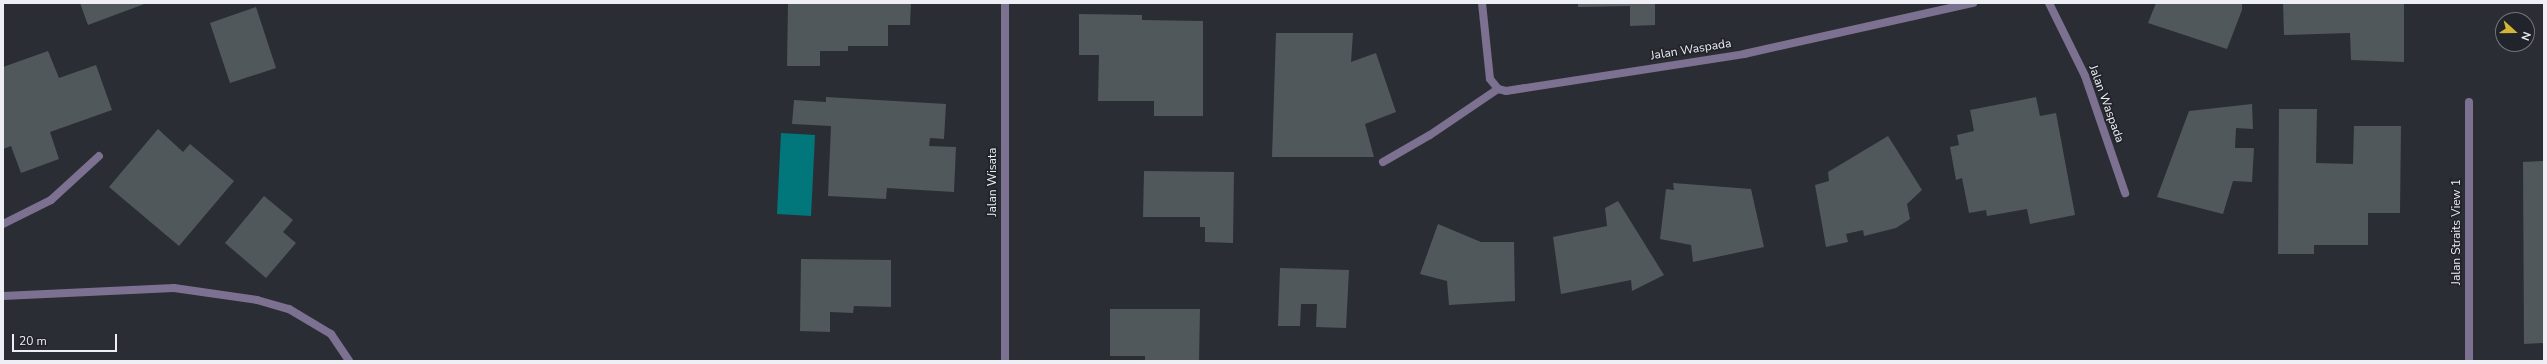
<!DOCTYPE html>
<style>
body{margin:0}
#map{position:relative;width:2547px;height:364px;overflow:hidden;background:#2b2d34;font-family:"Nunito Sans",sans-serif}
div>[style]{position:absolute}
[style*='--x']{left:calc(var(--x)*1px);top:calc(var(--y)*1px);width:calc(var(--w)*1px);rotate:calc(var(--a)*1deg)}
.water>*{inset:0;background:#01777b}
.building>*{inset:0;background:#50585c}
.lane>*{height:8px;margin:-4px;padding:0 4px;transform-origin:4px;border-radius:4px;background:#7c7190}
.street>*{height:8px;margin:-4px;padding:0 4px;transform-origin:4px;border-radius:4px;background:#7c7190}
span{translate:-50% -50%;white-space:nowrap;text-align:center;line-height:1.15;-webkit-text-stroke:3.5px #21242a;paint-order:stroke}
.street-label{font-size:12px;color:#edeff4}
.frame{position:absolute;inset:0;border:4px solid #edeff4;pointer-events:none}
.north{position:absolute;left:2495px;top:12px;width:40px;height:40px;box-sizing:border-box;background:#21242a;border:1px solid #73757b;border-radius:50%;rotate:111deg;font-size:11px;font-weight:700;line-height:16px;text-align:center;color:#edeff4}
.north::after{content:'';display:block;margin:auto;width:14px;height:18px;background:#d3b635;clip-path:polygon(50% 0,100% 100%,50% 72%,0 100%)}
.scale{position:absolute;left:12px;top:334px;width:105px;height:18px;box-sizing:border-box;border:2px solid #edeff4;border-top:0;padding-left:5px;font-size:12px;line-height:14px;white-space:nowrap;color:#edeff4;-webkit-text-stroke:3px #21242a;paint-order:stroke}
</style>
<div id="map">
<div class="water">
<i style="clip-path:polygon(781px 133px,815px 135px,811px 216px,777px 214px)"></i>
</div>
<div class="building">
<i style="clip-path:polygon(80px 3px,147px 3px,88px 25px)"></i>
<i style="clip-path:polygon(788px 3px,911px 3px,910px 25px,888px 25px,888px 46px,848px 46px,848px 51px,820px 51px,820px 66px,787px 66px)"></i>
<i style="clip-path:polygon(1578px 3px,1655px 3px,1655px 25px,1630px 26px,1630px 6px,1578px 7px)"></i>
<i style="clip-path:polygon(2156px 3px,2242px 3px,2242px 10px,2227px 49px,2148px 23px)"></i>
<i style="clip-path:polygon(2283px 3px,2404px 3px,2404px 62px,2351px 60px,2350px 33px,2284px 35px)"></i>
<i style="clip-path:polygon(256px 7px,276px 68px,230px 83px,210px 23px)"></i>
<i style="clip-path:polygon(1079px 14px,1142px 15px,1142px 20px,1203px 21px,1203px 116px,1154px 116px,1154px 101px,1098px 101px,1099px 55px,1079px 55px)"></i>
<i style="clip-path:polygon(1276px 33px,1353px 33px,1351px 62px,1376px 53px,1396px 112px,1365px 124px,1374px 157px,1272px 157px)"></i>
<i style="clip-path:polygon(48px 51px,59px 78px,96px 65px,112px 110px,50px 132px,59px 159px,21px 173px,11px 146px,3px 149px,3px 67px)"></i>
<i style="clip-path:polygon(826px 97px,946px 104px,944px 139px,930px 138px,929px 146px,956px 147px,954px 192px,887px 188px,886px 199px,828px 196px,831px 126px,792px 124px,794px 100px,826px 102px)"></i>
<i style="clip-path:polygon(2036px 97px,2040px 116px,2056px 113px,2075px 215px,2030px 224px,2027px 209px,1987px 216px,1986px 210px,1969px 213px,1962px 178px,1956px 180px,1950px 147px,1959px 145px,1957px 135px,1974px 131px,1970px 110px)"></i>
<i style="clip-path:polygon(2252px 104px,2253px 129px,2236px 128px,2235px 148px,2254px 148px,2252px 182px,2233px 181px,2223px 214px,2157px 197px,2189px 111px)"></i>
<i style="clip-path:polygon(2279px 109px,2317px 109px,2316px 163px,2353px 164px,2354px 126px,2401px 126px,2400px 213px,2368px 213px,2368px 245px,2314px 245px,2314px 254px,2278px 254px)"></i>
<i style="clip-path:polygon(158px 129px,183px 152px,190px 144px,234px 181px,179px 246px,109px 187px)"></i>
<i style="clip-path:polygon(1888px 136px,1922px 190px,1907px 204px,1910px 219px,1896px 228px,1864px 236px,1863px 230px,1846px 234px,1848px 242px,1826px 247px,1815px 185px,1829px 181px,1828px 172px)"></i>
<i style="clip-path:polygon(2544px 161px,2544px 343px,2524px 344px,2523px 162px)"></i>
<i style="clip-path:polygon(1144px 171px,1234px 172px,1233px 243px,1205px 242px,1205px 227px,1200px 227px,1200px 217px,1143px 217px)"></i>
<i style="clip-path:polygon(1673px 183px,1751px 189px,1764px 247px,1693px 262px,1691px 245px,1660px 239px,1666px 189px,1674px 190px)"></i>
<i style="clip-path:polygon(264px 196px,293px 220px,283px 232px,296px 243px,266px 278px,225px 243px)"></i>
<i style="clip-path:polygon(1618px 201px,1664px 275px,1632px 291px,1631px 280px,1561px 294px,1553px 237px,1607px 226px,1605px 208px)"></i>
<i style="clip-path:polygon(1438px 224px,1481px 242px,1514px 242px,1515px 301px,1449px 305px,1447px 281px,1420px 274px)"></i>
<i style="clip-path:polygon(801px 259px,891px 260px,891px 307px,854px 306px,853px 313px,830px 312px,830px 332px,800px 331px)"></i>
<i style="clip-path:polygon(1280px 268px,1349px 270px,1346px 328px,1316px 327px,1317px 304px,1301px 304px,1300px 326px,1278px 326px)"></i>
<i style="clip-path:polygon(1110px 309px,1200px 309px,1199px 361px,1145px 361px,1145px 356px,1110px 356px)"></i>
</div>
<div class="lane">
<i style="--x:1383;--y:162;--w:54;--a:-29.9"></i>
<i style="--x:1430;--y:135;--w:82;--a:-34.1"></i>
<i style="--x:3;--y:224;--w:54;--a:-26.6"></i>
<i style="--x:51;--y:200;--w:65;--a:-42.5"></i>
<i style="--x:3;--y:296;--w:171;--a:-2.7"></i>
<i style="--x:174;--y:288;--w:84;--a:8.2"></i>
<i style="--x:257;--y:300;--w:33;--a:16"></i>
<i style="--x:289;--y:309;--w:49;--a:30.8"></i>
<i style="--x:331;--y:334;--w:32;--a:56"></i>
</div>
<div class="street">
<i style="--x:1005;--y:3;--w:358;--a:90"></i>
<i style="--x:1482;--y:3;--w:76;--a:84"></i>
<i style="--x:1490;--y:79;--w:13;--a:51"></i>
<i style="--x:1498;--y:89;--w:8;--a:14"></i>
<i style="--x:1506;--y:91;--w:241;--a:-8.8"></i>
<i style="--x:1744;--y:54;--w:235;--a:-12.6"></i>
<i style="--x:2049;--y:3;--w:81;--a:63.7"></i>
<i style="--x:2085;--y:76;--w:124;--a:71.1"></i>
<i style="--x:2469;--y:102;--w:259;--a:90"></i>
</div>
<div class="street-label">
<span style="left:1691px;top:50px;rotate:-9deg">Jalan Waspada</span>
<span style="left:2106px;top:104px;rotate:70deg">Jalan Waspada</span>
<span style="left:993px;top:182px;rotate:-90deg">Jalan Wisata</span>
<span style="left:2457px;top:232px;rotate:-90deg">Jalan Straits View 1</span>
</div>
<div class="frame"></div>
<div class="north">N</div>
<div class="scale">20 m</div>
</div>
